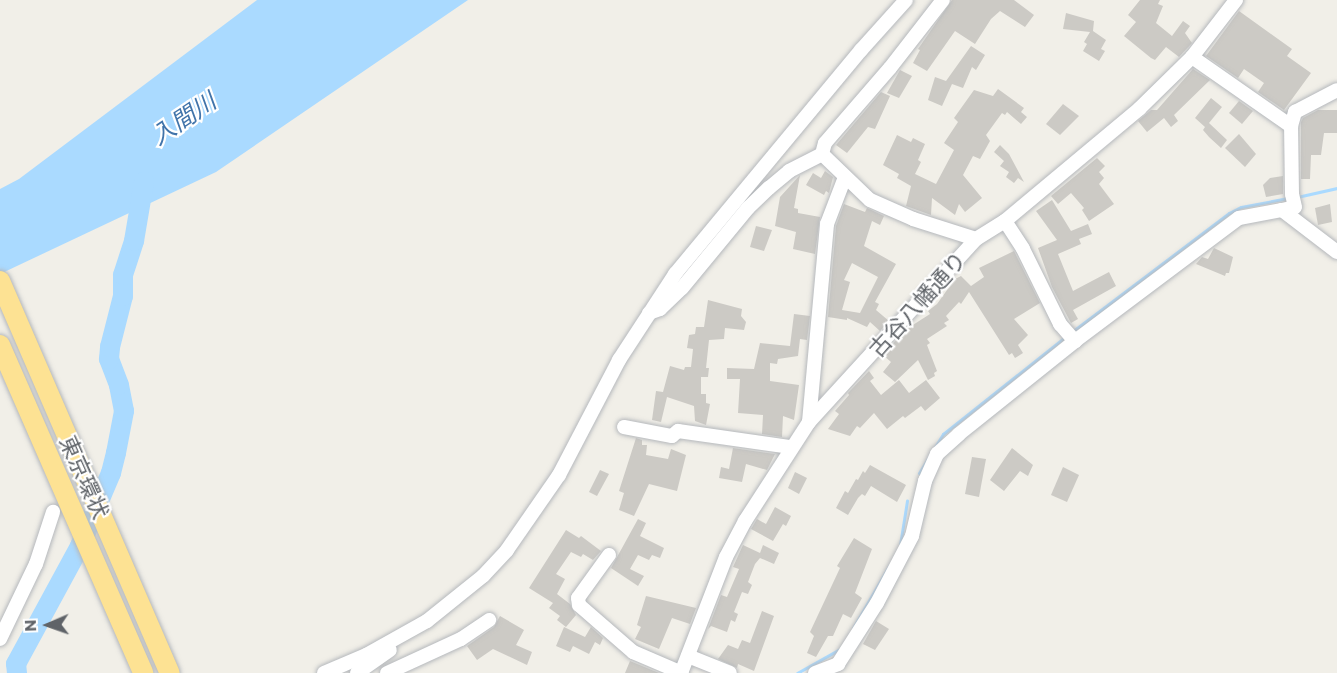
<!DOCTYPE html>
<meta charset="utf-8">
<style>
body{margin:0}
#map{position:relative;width:1337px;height:673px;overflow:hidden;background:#f1efe8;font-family:Commissioner,"Noto Sans JP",sans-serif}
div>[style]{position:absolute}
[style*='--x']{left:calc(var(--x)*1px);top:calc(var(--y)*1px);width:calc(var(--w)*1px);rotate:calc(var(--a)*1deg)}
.water>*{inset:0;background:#aadaff}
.stream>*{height:3px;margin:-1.5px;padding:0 1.5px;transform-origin:1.5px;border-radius:1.5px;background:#aadaff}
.river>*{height:20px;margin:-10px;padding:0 10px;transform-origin:10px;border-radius:10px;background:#aadaff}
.building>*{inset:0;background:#cccac5}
.roads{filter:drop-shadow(0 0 2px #b5b8bc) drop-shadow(0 0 2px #b5b8bc)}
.minor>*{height:14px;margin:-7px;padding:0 7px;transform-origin:7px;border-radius:7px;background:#fff}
.highway>*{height:20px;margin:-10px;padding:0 10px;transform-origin:10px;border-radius:10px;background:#fde293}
span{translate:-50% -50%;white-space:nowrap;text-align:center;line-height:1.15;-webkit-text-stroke:4.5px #fff;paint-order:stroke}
.street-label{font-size:22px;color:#5f6368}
.water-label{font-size:24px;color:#4174aa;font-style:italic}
.north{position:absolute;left:18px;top:595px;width:60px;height:60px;-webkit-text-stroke:4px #fff;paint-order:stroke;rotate:268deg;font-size:16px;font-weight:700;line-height:24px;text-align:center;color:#5f6368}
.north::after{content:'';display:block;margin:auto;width:21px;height:27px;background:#5f6368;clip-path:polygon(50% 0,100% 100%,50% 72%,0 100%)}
</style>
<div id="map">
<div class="water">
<i style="clip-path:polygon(257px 0,468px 0,216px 172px,0 274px,0 189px,19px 179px)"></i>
</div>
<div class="stream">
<i style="--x:1297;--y:197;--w:41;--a:-12.7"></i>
<i style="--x:1073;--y:331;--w:196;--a:-37.1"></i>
<i style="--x:1229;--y:213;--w:13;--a:-27"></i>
<i style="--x:1241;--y:207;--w:48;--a:-10.8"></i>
<i style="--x:919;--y:473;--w:46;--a:-58.4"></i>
<i style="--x:943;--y:434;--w:156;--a:-38.5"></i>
<i style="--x:900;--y:545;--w:45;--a:-81"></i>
<i style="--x:853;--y:628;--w:72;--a:-59.9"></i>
<i style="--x:797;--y:673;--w:49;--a:-29.2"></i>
</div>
<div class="river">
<i style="--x:17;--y:673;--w:9;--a:-96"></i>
<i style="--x:16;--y:664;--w:134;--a:-61.5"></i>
<i style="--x:80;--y:546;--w:79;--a:-67"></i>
<i style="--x:111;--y:473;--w:21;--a:-76"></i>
<i style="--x:116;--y:453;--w:43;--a:-79.2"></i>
<i style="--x:124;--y:411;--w:26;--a:-101"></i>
<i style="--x:119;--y:385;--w:28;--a:-111"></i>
<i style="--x:109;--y:359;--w:12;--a:-85"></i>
<i style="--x:110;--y:347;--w:53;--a:-75.7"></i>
<i style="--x:123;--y:296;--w:21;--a:-90"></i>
<i style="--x:123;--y:275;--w:36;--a:-72"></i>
<i style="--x:134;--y:241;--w:60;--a:-80.4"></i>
</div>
<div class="building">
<i style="clip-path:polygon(952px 0,1014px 0,1034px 15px,1025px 27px,1000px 11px,991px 19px,975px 44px,955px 31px,927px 71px,913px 63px,920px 50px,918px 49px)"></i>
<i style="clip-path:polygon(1140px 0,1160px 0,1158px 4px,1163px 6px,1156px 23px,1172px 36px,1183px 21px,1190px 26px,1185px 33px,1192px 43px,1179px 57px,1166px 47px,1155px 60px,1151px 58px,1124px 36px,1136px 22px,1128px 15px)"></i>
<i style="clip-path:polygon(1239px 11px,1292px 49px,1287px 56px,1311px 73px,1284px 110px,1258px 92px,1264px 83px,1244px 69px,1238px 78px,1206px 56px)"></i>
<i style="clip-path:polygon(1066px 13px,1094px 21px,1093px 31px,1106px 40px,1101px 49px,1105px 51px,1099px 61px,1083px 51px,1087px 44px,1084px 42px,1090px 32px,1063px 29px)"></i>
<i style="clip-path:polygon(971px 46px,985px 55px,976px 70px,972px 67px,963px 88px,952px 84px,942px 106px,928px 100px,935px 77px,946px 81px)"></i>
<i style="clip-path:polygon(1193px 69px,1210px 80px,1174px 115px,1178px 121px,1171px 127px,1164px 118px,1147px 132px,1138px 121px,1151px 110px,1157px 110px)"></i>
<i style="clip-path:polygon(900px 70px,912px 76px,899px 98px,887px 93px)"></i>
<i style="clip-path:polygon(998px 89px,1024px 108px,1021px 112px,1027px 117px,1021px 124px,1007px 112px,1005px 115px,1002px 113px,986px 135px,990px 141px,980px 159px,973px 156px,963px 175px,982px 198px,965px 212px,959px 204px,955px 215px,932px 198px,931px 215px,906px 206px,911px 186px,897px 178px,899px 174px,883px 165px,897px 135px,911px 142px,913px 138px,925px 144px,918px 160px,921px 162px,915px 174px,936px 184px,954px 150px,944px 143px,958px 122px,954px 118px,974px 90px,993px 96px)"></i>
<i style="clip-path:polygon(881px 92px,890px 96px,875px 129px,868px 127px,847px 153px,836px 145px)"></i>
<i style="clip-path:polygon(1211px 98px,1222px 107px,1209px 123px,1227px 140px,1221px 148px,1209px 137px,1203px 130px,1205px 127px,1195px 118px)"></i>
<i style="clip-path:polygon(1239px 101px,1253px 111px,1242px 124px,1229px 113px)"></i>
<i style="clip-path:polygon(1063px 104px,1079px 116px,1060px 135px,1046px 124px)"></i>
<i style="clip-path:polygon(1318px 110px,1337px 110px,1337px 133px,1324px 133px,1321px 155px,1311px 155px,1310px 179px,1301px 179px,1301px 122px,1303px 118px)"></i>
<i style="clip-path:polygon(1239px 134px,1256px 154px,1245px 167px,1225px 148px)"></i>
<i style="clip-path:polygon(1000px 145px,1009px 154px,1024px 182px,1018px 178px,1014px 183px,1006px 177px,1009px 172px,1000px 166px,1004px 161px,994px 152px)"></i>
<i style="clip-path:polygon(1097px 158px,1105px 166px,1099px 172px,1104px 178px,1099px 184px,1114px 204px,1089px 221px,1082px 210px,1084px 208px,1071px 193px,1058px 204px,1051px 196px)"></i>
<i style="clip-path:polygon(825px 171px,833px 177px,829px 193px,826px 191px,824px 195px,806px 185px,813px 173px,821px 178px)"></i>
<i style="clip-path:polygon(800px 175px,794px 208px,798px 209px,798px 213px,820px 217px,815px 254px,793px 249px,796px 232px,775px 226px,780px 197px)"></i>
<i style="clip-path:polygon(1283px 176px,1283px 194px,1266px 197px,1263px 185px,1270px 178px)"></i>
<i style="clip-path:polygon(1052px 200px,1071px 231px,1088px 224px,1092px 234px,1079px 239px,1081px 244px,1058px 254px,1073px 291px,1109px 272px,1116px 286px,1073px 310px,1078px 319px,1071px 323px,1052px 287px,1038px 248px,1057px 240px,1036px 211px)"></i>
<i style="clip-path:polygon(evenodd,844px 204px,865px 212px,867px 208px,884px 216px,880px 225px,872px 221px,864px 246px,896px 264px,875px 302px,879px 304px,876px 310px,889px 321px,880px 331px,870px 322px,867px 327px,847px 318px,847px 320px,828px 317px,836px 226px,844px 204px,852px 263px,878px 277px,860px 313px,842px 310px,850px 282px,844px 280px,852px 263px)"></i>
<i style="clip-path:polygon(1330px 204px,1332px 222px,1318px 225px,1315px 208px)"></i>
<i style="clip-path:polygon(756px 226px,772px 230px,764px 251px,750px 247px)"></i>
<i style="clip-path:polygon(1214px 248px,1233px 257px,1229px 273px,1226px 273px,1225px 276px,1196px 264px,1202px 257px,1208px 259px)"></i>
<i style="clip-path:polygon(1014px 251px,1040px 303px,1014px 319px,1028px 335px,1018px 345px,1023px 353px,1015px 358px,1012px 353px,1009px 355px,969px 292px,961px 304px,959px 302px,946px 316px,949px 320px,944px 323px,947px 326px,927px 339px,930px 343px,927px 345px,937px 371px,934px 373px,935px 376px,928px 380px,918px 360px,895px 382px,883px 372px,891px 362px,883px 355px,905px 330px,930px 314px,928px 311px,937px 304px,955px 279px,961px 276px,971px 286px,984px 277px,979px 268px)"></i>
<i style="clip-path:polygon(708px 300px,742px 309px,741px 316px,746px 322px,744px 330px,725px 328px,724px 339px,709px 340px,706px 368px,709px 368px,708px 377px,701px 377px,701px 394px,706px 394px,706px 403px,710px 404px,706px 425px,695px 421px,694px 406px,667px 397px,661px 422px,652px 420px,656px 391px,663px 392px,670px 366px,684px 370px,685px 367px,691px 367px,693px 349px,687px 348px,689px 335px,695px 334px,696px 327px,704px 327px)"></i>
<i style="clip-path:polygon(794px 314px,810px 316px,807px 340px,800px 339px,798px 356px,778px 359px,777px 364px,770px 363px,770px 381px,799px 385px,794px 420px,783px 416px,782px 437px,762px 434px,763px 415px,738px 413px,740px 379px,727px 379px,727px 368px,754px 369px,760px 343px,790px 346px)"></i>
<i style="clip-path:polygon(869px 371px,874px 378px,870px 381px,881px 395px,899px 380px,909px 393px,926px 380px,940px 398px,925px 411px,921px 406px,905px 418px,903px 416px,887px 429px,874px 413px,860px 428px,857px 426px,850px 436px,828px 429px,839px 414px,835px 411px,849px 395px,848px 393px)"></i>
<i style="clip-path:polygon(636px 438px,642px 440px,642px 445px,647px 445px,646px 455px,668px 459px,671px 449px,686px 455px,677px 491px,649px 484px,634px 516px,619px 510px,624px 493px,619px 491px)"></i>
<i style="clip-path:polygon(733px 448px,775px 454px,767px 470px,746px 464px,742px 482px,719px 478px,721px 467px,729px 469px)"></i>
<i style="clip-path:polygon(1012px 448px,1033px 465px,1028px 476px,1020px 471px,1004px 491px,990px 480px)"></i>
<i style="clip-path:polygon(972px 457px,986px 459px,979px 497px,965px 494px)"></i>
<i style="clip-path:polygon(870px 465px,906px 485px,897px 502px,871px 486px,865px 496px,862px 494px,858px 498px,848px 515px,836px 508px,845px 491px,848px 493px,856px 479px,858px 480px,863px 471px,865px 473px)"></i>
<i style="clip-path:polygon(1063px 467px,1079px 475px,1067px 502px,1051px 495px)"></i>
<i style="clip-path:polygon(600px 470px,609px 474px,597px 496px,589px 492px)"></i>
<i style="clip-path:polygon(795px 472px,807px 478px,799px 494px,788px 488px)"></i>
<i style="clip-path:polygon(775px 507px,791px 516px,786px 526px,783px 524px,773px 541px,751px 529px,757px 519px,766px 524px)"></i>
<i style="clip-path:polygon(638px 519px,646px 523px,640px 536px,664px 548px,660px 558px,652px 555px,649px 560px,638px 555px,630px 569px,644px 576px,638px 586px,611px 568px)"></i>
<i style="clip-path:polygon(566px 530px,579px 538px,581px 536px,601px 551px,593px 560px,583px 554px,581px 557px,571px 552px,556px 574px,565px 579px,557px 594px,570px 604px,576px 615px,566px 627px,557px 620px,560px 616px,549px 608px,553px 603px,529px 588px)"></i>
<i style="clip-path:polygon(854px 538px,872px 549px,855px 593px,862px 598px,851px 618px,843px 614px,833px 636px,828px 636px,816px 657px,807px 653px,814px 636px,810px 632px,840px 568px,837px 566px)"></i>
<i style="clip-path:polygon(743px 545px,760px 553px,763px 545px,779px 553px,774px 564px,760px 558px,755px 564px,748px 582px,752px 585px,748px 594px,742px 592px,734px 612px,738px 614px,735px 622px,731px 620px,727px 632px,711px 626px,708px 629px,721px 595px,727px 597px,739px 569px,733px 567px)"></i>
<i style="clip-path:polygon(646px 596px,696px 608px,690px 624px,672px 618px,659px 649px,635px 639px,641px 627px,637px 625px)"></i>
<i style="clip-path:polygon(762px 611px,774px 616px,754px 671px,738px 664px,737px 668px,718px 659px,728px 645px,738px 649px,742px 640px,750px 643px)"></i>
<i style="clip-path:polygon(500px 616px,524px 630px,516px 645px,532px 652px,527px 665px,493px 649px,477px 660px,467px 646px,494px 627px)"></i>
<i style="clip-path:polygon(876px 621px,889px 629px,875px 650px,863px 644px)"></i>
<i style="clip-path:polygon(564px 627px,585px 637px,591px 627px,603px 638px,600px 645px,595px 642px,589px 654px,573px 646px,570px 652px,556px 646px)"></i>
<i style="clip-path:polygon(630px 661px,659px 673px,625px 673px)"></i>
</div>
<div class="roads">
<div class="minor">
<i style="--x:1192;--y:57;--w:121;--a:34.9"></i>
<i style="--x:822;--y:154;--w:11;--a:-75"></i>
<i style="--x:825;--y:143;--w:99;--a:-49.1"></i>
<i style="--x:890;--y:68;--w:86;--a:-52.1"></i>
<i style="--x:1282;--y:210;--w:13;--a:-13"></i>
<i style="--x:1295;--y:207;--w:13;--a:-103"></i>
<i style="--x:1292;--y:194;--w:68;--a:-90.8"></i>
<i style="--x:1291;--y:126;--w:15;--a:-74"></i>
<i style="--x:1295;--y:112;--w:47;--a:-27.6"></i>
<i style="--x:1005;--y:221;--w:33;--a:57"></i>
<i style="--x:1023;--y:249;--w:84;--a:63.7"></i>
<i style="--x:1060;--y:324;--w:23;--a:49"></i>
<i style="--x:649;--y:313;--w:12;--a:-20"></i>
<i style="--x:660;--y:309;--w:30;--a:-44"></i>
<i style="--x:682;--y:288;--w:104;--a:-50.5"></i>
<i style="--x:748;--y:208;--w:29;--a:-44"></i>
<i style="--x:769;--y:188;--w:26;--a:-40"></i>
<i style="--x:789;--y:171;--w:37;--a:-27"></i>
<i style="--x:822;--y:154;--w:66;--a:43.8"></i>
<i style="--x:870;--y:200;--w:47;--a:23.8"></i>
<i style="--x:913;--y:219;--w:66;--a:17.6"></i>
<i style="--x:809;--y:422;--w:199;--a:-84.8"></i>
<i style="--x:827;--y:224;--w:50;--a:-69"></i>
<i style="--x:624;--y:427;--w:49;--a:10.6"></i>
<i style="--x:672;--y:436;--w:8;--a:-40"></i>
<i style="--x:678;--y:431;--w:114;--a:8.1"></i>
<i style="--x:609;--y:555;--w:53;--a:125.8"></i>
<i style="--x:578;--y:598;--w:7;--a:82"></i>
<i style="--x:579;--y:605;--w:72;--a:41"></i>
<i style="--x:633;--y:652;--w:53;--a:23.2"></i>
<i style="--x:0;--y:639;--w:83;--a:-64.4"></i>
<i style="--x:36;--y:564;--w:55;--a:-71.9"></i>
<i style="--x:688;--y:656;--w:45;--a:22"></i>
<i style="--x:324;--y:673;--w:46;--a:-23.2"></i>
<i style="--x:366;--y:655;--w:70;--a:-29.1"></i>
<i style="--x:427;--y:621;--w:72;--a:-38.8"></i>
<i style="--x:483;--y:576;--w:35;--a:-47"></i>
<i style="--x:507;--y:550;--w:91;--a:-55.3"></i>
<i style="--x:559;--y:475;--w:130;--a:-62.4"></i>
<i style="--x:619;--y:360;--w:103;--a:-56.9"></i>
<i style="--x:675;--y:274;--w:291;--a:-50.3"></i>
<i style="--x:861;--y:50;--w:67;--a:-48"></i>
<i style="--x:357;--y:673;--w:40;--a:-34.9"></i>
<i style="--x:387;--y:673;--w:81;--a:-24.7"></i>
<i style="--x:461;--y:639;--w:34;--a:-34"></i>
<i style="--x:681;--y:673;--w:124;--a:-68.8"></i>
<i style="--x:726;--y:557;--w:41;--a:-62.2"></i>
<i style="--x:745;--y:521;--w:118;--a:-57.1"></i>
<i style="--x:809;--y:422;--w:248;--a:-47.6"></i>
<i style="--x:976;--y:239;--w:34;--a:-32"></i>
<i style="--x:1005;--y:221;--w:175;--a:-39.9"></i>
<i style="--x:1139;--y:109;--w:74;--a:-44.5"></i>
<i style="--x:1192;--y:57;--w:72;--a:-52.3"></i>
<i style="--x:815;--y:673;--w:25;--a:-21"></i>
<i style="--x:838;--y:664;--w:72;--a:-57.4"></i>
<i style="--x:877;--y:603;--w:76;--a:-62.4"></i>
<i style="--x:912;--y:536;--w:57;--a:-76.7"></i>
<i style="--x:925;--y:481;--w:30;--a:-66"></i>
<i style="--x:937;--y:454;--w:30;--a:-42"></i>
<i style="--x:959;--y:434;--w:149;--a:-38.7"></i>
<i style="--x:1075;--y:341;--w:205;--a:-36.9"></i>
<i style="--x:1239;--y:218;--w:44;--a:-10.5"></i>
<i style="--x:1282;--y:210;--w:69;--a:37.4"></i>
</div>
<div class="highway">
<i style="--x:0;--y:281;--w:427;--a:66.6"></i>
<i style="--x:0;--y:345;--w:358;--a:66.4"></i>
</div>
</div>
<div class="street-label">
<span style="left:917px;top:304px;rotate:-48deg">古谷八幡通り</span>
<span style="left:85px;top:477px;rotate:66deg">東京環状</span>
</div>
<div class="water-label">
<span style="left:183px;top:118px;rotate:-34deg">入間川</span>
</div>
<div class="north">N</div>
</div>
